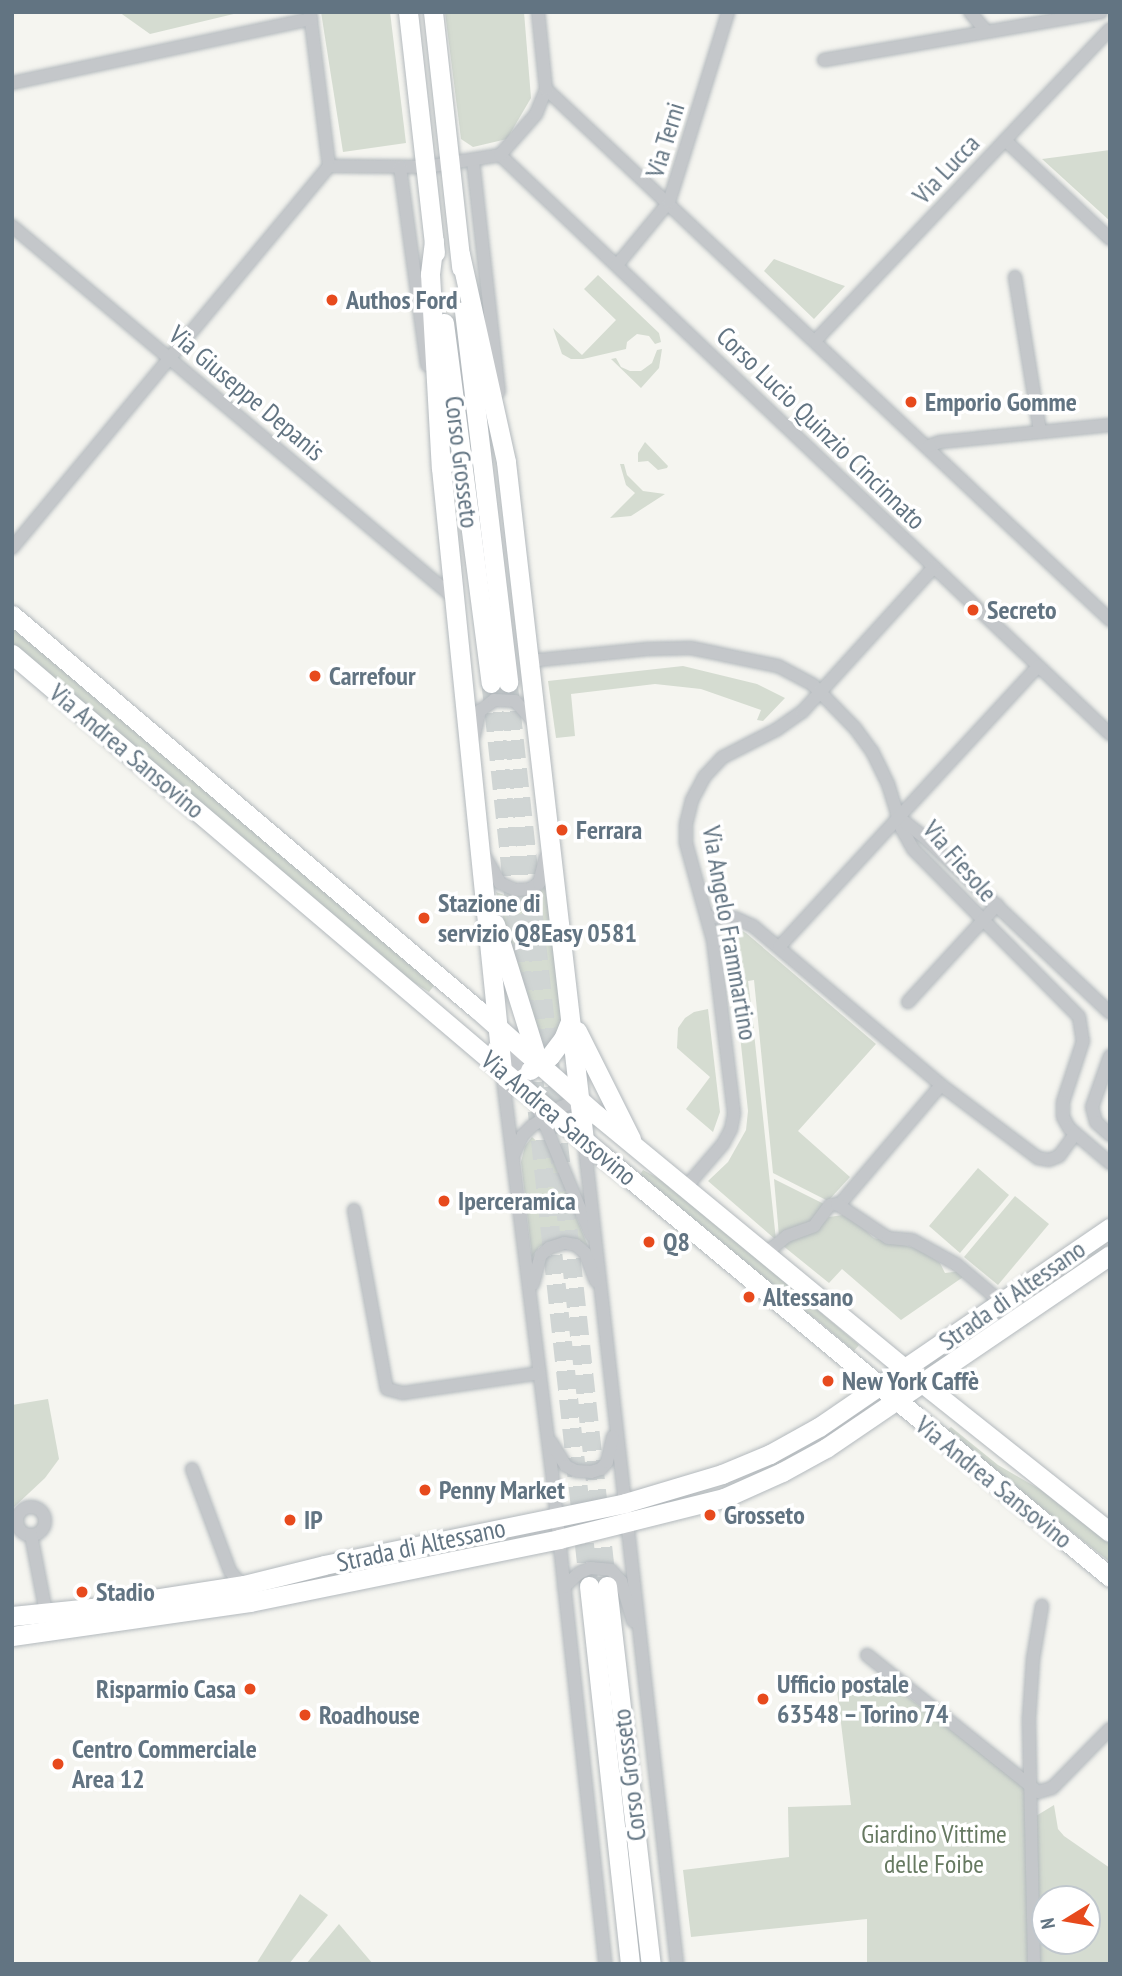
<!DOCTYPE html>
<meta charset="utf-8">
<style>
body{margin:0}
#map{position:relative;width:1122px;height:1976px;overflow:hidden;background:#f5f5f0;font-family:"PT Sans Narrow",sans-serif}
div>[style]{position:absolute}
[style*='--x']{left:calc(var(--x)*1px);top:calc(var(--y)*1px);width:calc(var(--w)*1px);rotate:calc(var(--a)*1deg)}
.green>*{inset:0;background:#d5dcd1}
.secondary-tunnel>*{height:19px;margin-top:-9.5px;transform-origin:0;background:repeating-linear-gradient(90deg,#d0d5d4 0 19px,transparent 0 29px)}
.roads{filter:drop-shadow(0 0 2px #b3b9bd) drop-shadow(0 0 2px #b3b9bd)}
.street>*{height:12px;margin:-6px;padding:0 6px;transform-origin:6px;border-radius:6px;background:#c4c7ca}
.street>.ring{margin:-6px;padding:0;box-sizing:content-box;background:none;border:12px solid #c4c7ca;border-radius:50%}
.secondary>*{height:19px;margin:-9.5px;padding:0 9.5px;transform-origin:9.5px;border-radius:9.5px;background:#fff}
.dots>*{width:19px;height:19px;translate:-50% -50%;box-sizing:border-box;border:4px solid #fff;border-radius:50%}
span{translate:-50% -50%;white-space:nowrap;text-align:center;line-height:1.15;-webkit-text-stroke:7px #fff;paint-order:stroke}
.street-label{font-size:26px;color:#627482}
.poi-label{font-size:26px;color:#627482;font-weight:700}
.left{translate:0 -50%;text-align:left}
.right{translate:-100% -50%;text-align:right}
.park-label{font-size:26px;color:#667961}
.frame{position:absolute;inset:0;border:14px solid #627482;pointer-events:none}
.north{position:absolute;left:1031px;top:1885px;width:70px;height:70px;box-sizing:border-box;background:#fff;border:2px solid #c0c7cd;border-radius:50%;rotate:259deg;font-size:19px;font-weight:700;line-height:28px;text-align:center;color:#627482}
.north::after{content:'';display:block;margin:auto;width:24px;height:32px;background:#e74a1d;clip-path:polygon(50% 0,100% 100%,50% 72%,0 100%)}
</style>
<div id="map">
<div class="green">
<i style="clip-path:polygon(119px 12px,242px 12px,150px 34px)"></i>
<i style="clip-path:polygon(321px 12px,390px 12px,406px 143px,343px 152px)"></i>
<i style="clip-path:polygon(445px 12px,524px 12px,531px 98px,507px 139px,473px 147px,461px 139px)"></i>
<i style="clip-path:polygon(1110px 150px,1110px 221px,1042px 159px)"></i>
<i style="clip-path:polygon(774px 259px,836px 283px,845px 286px,814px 319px,764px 271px)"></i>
<i style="clip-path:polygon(598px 275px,659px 333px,661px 342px,655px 344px,649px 336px,637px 334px,627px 342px,626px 349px,583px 359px,571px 359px,562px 354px,553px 328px,582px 355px,616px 320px,584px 289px)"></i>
<i style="clip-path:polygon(662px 349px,659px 368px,641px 388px,611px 359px,616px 358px,621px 367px,630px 371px,641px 371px,652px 363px,657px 350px)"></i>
<i style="clip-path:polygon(645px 442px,668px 466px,667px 468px,658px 470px,648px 461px,638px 462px,638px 453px)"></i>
<i style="clip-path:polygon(620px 464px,624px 464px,627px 475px,643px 491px,665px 494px,631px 516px,610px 518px,635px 493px,626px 485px)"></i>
<i style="clip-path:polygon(12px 626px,435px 984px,429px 992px,399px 973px,12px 646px)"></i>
<i style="clip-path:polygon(683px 666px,757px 684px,785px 698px,763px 721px,757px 720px,761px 710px,701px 689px,655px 684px,571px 694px,575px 736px,556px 738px,548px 681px)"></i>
<i style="clip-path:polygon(545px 887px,565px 1013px,556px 1037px,548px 1042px,534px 1030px,496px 892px,516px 899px,532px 896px)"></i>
<i style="clip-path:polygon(724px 921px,746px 933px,876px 1044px,798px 1131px,850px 1177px,828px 1201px,773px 1173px,754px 980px,748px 981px,754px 1028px,740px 1031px)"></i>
<i style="clip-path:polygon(708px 1009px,720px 1112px,713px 1132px,686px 1109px,710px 1077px,677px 1048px,678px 1028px,685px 1018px,694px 1012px)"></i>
<i style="clip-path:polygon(754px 1033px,776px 1240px,708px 1181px,728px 1162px,746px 1130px,748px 1111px,740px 1035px)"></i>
<i style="clip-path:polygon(532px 1137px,550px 1153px,588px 1246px,574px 1239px,557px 1238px,539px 1247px,532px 1257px,521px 1162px,525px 1146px)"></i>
<i style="clip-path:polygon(978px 1168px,1009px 1195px,960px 1253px,929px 1226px)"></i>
<i style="clip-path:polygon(643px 1170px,669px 1184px,859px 1345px,854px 1351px,816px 1319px,788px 1303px,639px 1176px)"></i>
<i style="clip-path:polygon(774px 1179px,826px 1205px,813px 1224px,779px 1236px)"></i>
<i style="clip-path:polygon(1015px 1196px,1049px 1224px,998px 1285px,964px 1257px)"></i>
<i style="clip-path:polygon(843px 1215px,851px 1217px,874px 1238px,919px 1249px,940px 1263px,945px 1273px,961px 1271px,966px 1275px,901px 1320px,842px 1269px,829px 1283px,782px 1245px,791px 1237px,815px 1230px,829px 1217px)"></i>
<i style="clip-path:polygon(48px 1399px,59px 1459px,45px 1478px,12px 1509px,12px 1405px)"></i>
<i style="clip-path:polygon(951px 1427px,998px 1465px,1041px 1490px,1110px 1544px,1110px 1562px,945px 1432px)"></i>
<i style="clip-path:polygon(881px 1676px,1028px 1790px,1028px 1964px,867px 1964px,867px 1919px,691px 1937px,683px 1870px,789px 1857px,788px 1807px,851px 1805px,836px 1682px)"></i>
<i style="clip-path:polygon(evenodd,1054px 1805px,1058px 1829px,1064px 1836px,1110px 1868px,1110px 1964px,1037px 1964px,1036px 1816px,1054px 1805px,1045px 1899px,1087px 1899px,1087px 1941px,1045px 1941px,1045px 1899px)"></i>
<i style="clip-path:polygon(300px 1894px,328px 1915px,289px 1964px,256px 1964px)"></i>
<i style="clip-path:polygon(339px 1924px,373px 1964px,306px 1964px)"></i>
</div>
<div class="secondary-tunnel">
<i style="--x:508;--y:682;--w:909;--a:83.75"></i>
<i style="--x:491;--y:683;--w:328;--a:83.9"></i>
<i style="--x:531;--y:1053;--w:536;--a:83.79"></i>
</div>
<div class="roads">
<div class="street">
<i style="--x:970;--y:12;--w:23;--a:50"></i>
<i style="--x:310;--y:13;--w:154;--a:82.9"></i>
<i style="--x:824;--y:60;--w:281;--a:-9.8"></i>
<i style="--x:12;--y:83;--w:306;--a:-12.1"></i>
<i style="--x:546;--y:89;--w:775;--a:43.27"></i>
<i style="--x:1005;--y:140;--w:144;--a:43.3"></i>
<i style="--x:500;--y:155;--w:841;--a:43.51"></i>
<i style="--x:473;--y:161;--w:232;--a:83.6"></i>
<i style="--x:329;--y:166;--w:97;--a:0.6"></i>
<i style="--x:426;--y:167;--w:75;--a:-9.2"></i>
<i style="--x:500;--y:155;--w:55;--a:-48.7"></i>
<i style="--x:536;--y:114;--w:27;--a:-68"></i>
<i style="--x:546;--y:89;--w:77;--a:-95.9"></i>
<i style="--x:400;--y:167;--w:200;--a:82.2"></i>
<i style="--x:12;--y:226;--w:575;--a:40.06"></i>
<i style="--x:617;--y:265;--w:82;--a:-50.5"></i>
<i style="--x:669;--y:202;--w:199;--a:-72.7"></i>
<i style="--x:1015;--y:277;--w:156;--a:80.8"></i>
<i style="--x:815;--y:341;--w:429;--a:-46.6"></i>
<i style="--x:929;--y:446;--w:12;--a:-20"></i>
<i style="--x:940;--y:442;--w:171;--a:-5.7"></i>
<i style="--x:12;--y:548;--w:496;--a:-50.3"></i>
<i style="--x:529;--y:661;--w:119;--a:-5.8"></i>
<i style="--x:647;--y:649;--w:44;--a:-1.3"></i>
<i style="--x:691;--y:648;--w:89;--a:11.7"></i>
<i style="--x:778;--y:666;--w:40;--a:28"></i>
<i style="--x:813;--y:685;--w:60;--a:45.7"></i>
<i style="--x:855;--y:728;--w:29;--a:54"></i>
<i style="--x:872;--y:751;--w:37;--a:64"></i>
<i style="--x:888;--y:784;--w:47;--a:72.7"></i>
<i style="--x:902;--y:829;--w:23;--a:61"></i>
<i style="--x:913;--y:849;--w:236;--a:45.3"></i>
<i style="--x:1079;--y:1017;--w:24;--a:81"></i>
<i style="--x:1083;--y:1041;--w:64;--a:108.2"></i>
<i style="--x:1063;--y:1102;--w:15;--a:90"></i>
<i style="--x:1063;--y:1117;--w:13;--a:61"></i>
<i style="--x:1069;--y:1128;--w:54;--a:40.5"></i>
<i style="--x:474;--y:736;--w:26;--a:-77"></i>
<i style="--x:480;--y:711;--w:18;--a:-38"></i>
<i style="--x:494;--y:700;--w:21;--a:3"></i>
<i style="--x:515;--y:701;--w:28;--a:48"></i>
<i style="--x:897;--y:816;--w:33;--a:38"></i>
<i style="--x:923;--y:836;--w:257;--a:43.4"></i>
<i style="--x:484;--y:855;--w:32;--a:60"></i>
<i style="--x:500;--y:883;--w:17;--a:24"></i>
<i style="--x:516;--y:890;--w:14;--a:-4"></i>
<i style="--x:530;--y:889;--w:11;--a:-34"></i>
<i style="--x:539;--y:883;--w:25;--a:-76"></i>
<i style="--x:708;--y:917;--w:27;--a:2"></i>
<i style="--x:735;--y:918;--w:20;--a:24"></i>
<i style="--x:753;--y:926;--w:246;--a:40.2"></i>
<i style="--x:941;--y:1085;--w:121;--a:37"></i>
<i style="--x:1038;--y:1158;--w:11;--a:10"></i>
<i style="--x:1049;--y:1160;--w:11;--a:-22"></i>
<i style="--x:1059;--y:1156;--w:27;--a:-54"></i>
<i style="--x:779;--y:947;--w:382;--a:-47.3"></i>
<i style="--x:908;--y:1002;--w:132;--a:-47.5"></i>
<i style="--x:503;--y:1037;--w:56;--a:63.4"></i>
<i style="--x:1110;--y:1056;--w:54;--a:109.4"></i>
<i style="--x:1092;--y:1107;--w:16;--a:75"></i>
<i style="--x:1096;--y:1122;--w:19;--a:43"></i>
<i style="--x:502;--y:1071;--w:423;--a:82.9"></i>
<i style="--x:554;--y:1491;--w:476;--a:83.8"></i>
<i style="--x:536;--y:1103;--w:143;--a:67.4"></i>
<i style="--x:584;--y:1140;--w:829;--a:83.56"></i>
<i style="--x:513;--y:1156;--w:23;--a:-65"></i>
<i style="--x:523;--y:1135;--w:13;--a:-45"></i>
<i style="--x:532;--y:1126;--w:35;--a:-33"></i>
<i style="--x:561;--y:1107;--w:19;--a:-21"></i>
<i style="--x:686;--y:1187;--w:57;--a:-49.3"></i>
<i style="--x:723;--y:1144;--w:17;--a:-62"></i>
<i style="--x:731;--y:1129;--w:16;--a:-79"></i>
<i style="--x:734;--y:1113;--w:174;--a:-96.9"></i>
<i style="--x:713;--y:940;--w:101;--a:-105.6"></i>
<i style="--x:686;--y:843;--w:19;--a:-90"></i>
<i style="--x:686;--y:824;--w:25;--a:-76"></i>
<i style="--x:692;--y:800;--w:27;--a:-62"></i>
<i style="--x:705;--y:776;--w:26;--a:-47"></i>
<i style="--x:723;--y:757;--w:59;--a:-27"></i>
<i style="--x:776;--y:730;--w:32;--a:-35"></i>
<i style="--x:802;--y:712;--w:196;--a:-47.7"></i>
<i style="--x:839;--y:1205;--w:157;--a:-49.6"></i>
<i style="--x:354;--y:1210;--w:182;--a:79.6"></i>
<i style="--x:387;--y:1389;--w:16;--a:14"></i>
<i style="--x:403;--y:1393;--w:138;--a:-8.3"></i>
<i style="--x:766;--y:1253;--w:27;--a:-39"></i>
<i style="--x:787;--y:1236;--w:29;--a:-20"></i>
<i style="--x:814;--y:1226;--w:26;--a:-53"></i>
<i style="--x:830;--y:1205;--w:7;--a:-8"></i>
<i style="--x:837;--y:1204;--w:61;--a:33.7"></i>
<i style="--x:888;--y:1238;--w:24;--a:5"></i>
<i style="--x:912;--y:1240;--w:50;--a:28.6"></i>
<i style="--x:956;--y:1264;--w:59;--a:40.2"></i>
<i style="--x:533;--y:1284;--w:30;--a:-75"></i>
<i style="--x:541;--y:1255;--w:11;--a:-41"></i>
<i style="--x:549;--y:1248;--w:16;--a:-18"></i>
<i style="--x:564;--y:1243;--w:12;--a:9"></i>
<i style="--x:576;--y:1245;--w:12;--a:42"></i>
<i style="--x:585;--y:1253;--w:30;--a:69"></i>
<i style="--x:551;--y:1442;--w:28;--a:58"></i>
<i style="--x:566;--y:1466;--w:11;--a:27"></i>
<i style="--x:576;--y:1471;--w:15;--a:4"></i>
<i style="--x:591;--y:1472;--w:10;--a:-17"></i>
<i style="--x:601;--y:1469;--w:9;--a:-49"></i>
<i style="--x:607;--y:1462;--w:26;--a:-77"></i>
<i style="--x:192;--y:1469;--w:109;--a:69.6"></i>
<i style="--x:230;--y:1571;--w:23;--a:50"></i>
<i class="ring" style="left:17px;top:1507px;width:16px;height:16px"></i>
<i style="--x:31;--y:1535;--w:84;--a:79"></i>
<i style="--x:564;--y:1587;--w:21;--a:-43"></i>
<i style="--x:579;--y:1573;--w:12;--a:-24"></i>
<i style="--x:590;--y:1568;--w:21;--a:5"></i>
<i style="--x:611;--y:1570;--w:15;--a:48"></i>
<i style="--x:621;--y:1581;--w:42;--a:73.3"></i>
<i style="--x:867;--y:1655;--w:219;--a:38.7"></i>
<i style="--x:1038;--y:1792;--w:15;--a:-16"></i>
<i style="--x:1052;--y:1788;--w:83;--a:-45.5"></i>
<i style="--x:1034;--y:1964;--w:246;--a:-91.2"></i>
<i style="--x:1029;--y:1718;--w:59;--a:-86.1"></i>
<i style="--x:1033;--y:1659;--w:54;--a:-80.4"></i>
</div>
<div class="secondary">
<i style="--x:408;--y:12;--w:242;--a:83.6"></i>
<i style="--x:433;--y:12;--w:257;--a:83.7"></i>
<i style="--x:434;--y:241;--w:33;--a:97"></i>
<i style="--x:430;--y:274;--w:194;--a:86.8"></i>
<i style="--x:441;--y:468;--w:606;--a:84.22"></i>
<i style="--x:460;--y:254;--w:213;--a:77.5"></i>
<i style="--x:506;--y:462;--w:682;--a:83.44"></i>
<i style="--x:464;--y:311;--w:374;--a:83.2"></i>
<i style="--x:444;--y:323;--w:363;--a:82.6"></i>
<i style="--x:12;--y:615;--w:609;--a:40.28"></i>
<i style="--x:477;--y:1009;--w:160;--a:41.5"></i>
<i style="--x:597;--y:1115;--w:401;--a:39.5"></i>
<i style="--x:906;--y:1370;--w:260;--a:38.5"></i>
<i style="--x:12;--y:654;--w:775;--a:40.34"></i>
<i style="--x:603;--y:1156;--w:659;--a:39.71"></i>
<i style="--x:495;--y:924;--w:145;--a:72.7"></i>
<i style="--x:577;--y:1031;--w:121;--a:63.4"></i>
<i style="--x:530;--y:1070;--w:24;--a:-35"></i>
<i style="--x:550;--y:1056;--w:21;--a:-53"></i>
<i style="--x:563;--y:1039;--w:18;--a:-68"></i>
<i style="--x:589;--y:1586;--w:380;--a:83.8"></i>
<i style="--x:607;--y:1586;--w:381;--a:83.4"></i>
<i style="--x:12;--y:1616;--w:90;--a:-5.7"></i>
<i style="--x:102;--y:1607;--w:144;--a:-8.8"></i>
<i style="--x:244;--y:1585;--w:82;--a:-14"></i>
<i style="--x:324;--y:1565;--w:307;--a:-11.6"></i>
<i style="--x:625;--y:1503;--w:101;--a:-16.6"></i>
<i style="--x:722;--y:1474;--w:52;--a:-22.6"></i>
<i style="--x:770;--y:1454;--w:56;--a:-28.9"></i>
<i style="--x:819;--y:1427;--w:353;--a:-34.4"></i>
<i style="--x:12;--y:1636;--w:240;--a:-8.1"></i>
<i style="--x:250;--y:1602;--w:315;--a:-11.5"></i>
<i style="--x:559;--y:1539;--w:170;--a:-14"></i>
<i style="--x:724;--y:1498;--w:64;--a:-24.1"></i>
<i style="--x:782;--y:1472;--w:50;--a:-28.6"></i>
<i style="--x:826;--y:1448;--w:343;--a:-34.2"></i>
</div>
</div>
<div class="dots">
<i style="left:332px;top:300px;background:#e74a1d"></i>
<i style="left:911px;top:402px;background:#e74a1d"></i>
<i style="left:973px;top:610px;background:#e74a1d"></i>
<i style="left:315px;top:676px;background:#e74a1d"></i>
<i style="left:562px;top:830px;background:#e74a1d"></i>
<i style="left:424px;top:918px;background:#e74a1d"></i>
<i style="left:444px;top:1201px;background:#e74a1d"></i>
<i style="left:649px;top:1242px;background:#e74a1d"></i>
<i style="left:749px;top:1297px;background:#e74a1d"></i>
<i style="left:828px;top:1381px;background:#e74a1d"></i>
<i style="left:425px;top:1490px;background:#e74a1d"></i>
<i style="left:710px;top:1515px;background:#e74a1d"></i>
<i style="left:290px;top:1520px;background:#e74a1d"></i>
<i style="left:82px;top:1592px;background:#e74a1d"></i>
<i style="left:250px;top:1689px;background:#e74a1d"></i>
<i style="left:763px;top:1699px;background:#e74a1d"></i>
<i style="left:305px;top:1715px;background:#e74a1d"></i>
<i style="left:58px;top:1764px;background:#e74a1d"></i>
</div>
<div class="street-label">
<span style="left:665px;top:140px;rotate:-73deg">Via Terni</span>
<span style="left:946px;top:169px;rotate:-47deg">Via Lucca</span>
<span style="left:247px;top:393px;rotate:40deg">Via Giuseppe Depanis</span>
<span style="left:821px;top:428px;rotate:44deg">Corso Lucio Quinzio Cincinnato</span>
<span style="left:462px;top:462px;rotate:83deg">Corso Grosseto</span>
<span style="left:127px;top:751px;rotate:40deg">Via Andrea Sansovino</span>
<span style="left:960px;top:861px;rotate:49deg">Via Fiesole</span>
<span style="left:730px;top:933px;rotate:80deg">Via Angelo Frammartino</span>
<span style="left:559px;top:1118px;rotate:40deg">Via Andrea Sansovino</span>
<span style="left:1012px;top:1295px;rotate:-35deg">Strada di Altessano</span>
<span style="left:994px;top:1482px;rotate:39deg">Via Andrea Sansovino</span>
<span style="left:421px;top:1545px;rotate:-12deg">Strada di Altessano</span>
<span style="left:629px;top:1775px;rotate:-97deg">Corso Grosseto</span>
</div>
<div class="poi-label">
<span class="left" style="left:346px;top:300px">Authos Ford</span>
<span class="left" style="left:925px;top:402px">Emporio Gomme</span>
<span class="left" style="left:987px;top:610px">Secreto</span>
<span class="left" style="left:329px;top:676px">Carrefour</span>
<span class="left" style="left:576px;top:830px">Ferrara</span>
<span class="left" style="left:438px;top:918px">Stazione di<br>servizio Q8Easy 0581</span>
<span class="left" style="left:458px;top:1201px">Iperceramica</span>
<span class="left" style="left:663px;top:1242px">Q8</span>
<span class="left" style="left:763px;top:1297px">Altessano</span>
<span class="left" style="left:842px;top:1381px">New York Caffè</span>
<span class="left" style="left:439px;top:1490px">Penny Market</span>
<span class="left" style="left:724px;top:1515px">Grosseto</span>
<span class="left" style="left:304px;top:1520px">IP</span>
<span class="left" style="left:96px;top:1592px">Stadio</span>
<span class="left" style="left:777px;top:1699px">Ufficio postale<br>63548 – Torino 74</span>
<span class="right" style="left:236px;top:1689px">Risparmio Casa</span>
<span class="left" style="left:319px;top:1715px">Roadhouse</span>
<span class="left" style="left:72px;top:1764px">Centro Commerciale<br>Area 12</span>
</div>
<div class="park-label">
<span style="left:934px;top:1849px">Giardino Vittime<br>delle Foibe</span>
</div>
<div class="frame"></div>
<div class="north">N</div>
</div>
